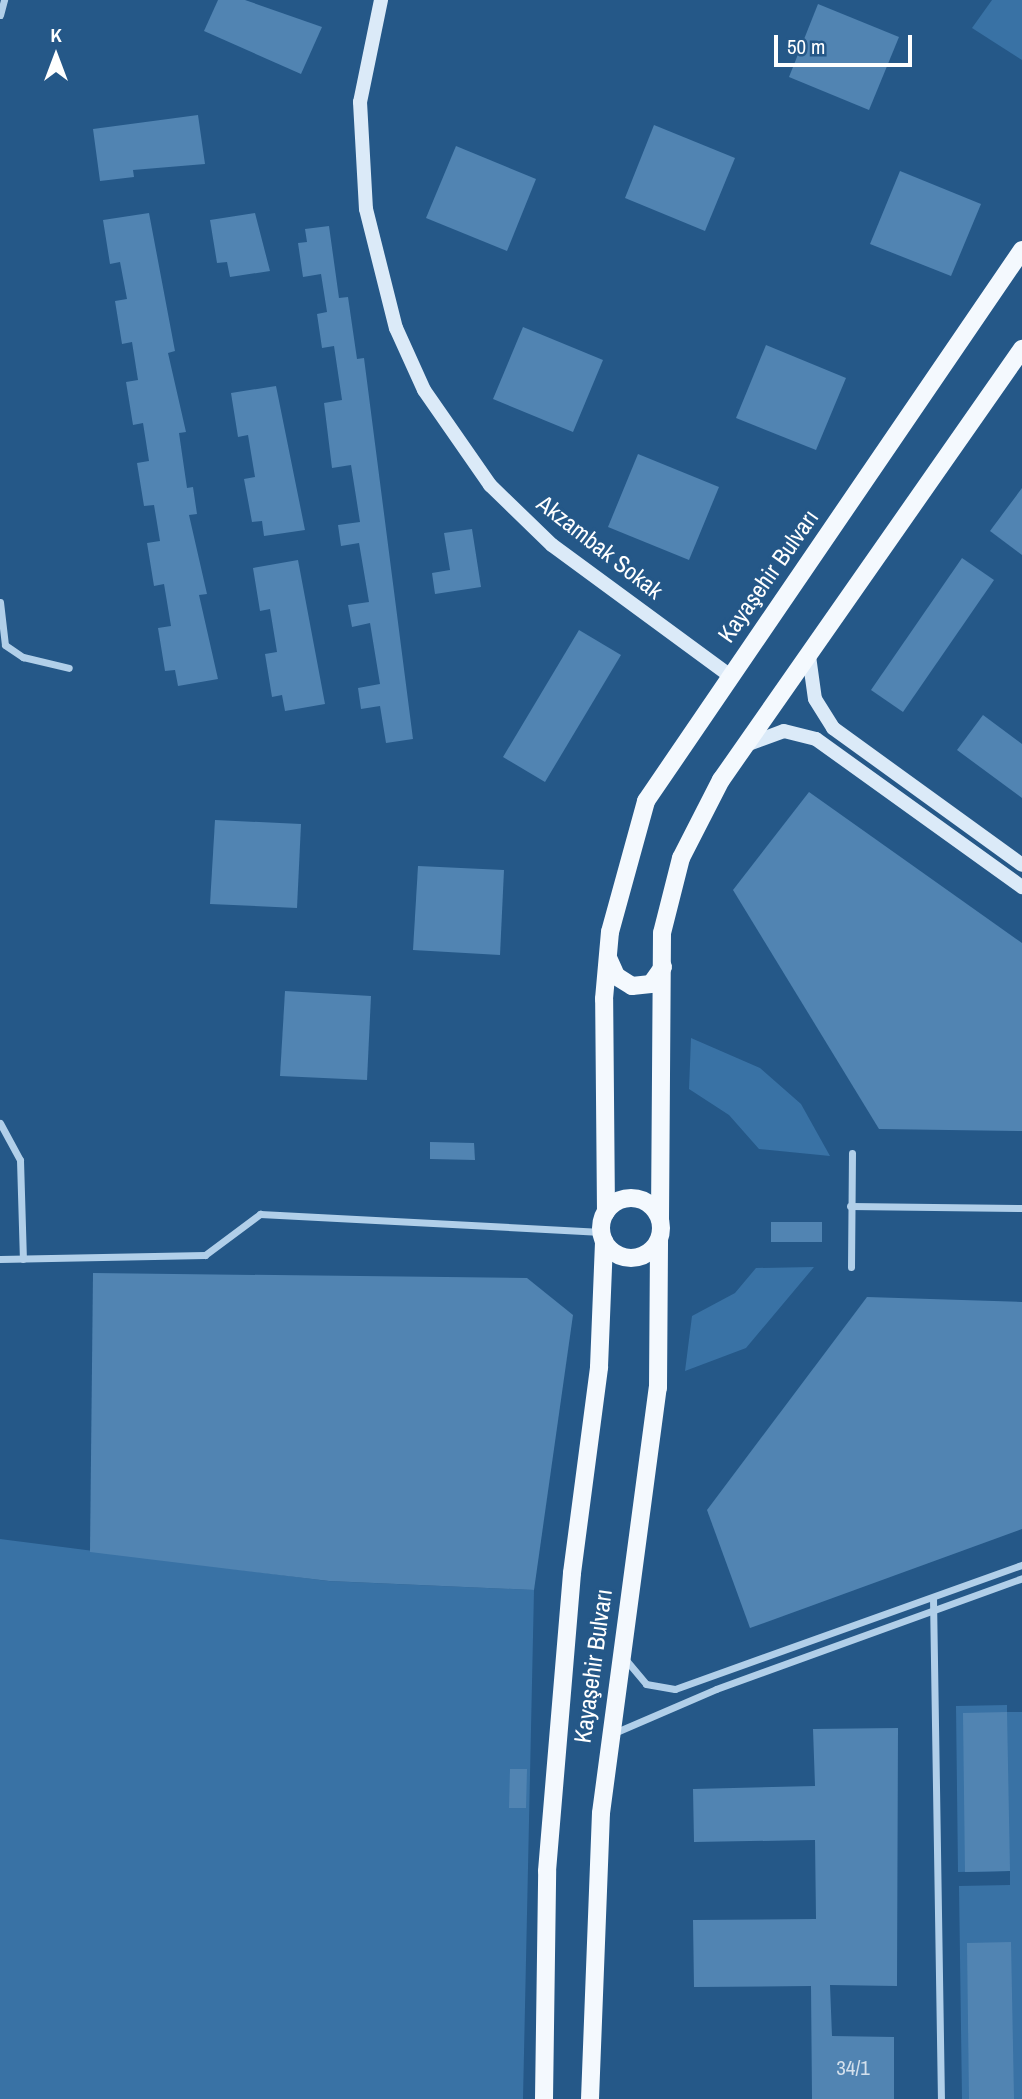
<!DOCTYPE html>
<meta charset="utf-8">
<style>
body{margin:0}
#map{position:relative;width:1022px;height:2099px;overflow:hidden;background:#255888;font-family:"Archivo Narrow",sans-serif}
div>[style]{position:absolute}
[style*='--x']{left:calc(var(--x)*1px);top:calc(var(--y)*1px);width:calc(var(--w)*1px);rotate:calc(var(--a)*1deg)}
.green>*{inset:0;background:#3972a5}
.building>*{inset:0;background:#5184b2}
.street>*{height:7px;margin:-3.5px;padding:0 3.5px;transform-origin:3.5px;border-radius:3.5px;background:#b1cfe9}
.secondary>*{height:14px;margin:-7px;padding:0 7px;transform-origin:7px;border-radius:7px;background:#dbeaf8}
.primary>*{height:18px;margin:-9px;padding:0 9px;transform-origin:9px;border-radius:9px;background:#f4f9fe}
.primary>.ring{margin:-9px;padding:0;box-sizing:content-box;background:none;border:18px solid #f4f9fe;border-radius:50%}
span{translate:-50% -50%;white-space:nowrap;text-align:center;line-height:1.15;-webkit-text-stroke:6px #255888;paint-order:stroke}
.number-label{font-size:21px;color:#d4e0ec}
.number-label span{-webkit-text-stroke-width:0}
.street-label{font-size:24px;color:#fff}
.north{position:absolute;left:21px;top:21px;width:70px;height:70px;-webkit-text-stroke:5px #255888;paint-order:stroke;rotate:0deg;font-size:19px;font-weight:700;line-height:28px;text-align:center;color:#fff}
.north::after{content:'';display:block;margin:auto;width:24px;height:32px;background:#fff;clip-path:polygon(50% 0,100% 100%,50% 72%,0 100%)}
.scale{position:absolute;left:774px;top:35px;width:138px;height:32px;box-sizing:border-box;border:4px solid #fff;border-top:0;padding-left:9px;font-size:21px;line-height:24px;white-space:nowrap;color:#fff;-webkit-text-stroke:5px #255888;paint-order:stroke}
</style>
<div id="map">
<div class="green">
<i style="clip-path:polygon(992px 0,1022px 0,1022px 60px,972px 28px)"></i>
<i style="clip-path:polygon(691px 1038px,760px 1068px,801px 1104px,830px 1156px,759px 1149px,729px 1115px,689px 1089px)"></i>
<i style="clip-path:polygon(814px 1267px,746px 1348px,685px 1371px,692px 1316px,735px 1293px,756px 1268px)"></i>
<i style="clip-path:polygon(0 1539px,328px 1581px,534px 1590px,523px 2099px,0 2099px)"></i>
<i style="clip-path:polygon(1007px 1705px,1007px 1712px,1022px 1712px,1022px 2099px,962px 2099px,959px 1886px,1010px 1885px,1010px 1871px,958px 1872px,956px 1706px)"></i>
</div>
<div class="building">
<i style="clip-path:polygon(218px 0,245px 0,322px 27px,301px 74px,204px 31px)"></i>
<i style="clip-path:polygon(818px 4px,899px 37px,869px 110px,789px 77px)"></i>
<i style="clip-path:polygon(198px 115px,205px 164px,133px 170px,134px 177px,100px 181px,93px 129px)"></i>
<i style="clip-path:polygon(654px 125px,735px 158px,705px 231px,625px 198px)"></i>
<i style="clip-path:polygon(456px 146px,536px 179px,507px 251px,426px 218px)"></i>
<i style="clip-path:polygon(900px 171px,981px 204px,951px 276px,870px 244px)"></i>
<i style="clip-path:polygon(149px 213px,175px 351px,168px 353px,186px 432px,179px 433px,187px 488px,193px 487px,197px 514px,189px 515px,207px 594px,199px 595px,218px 679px,178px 686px,175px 670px,165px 671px,158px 628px,171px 626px,164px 584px,154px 586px,147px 543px,160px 541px,154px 505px,144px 506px,137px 463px,149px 461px,143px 423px,133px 425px,126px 382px,138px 380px,132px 342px,122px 344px,115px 301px,127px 299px,120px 262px,110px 264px,103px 220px)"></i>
<i style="clip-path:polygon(255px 213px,270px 271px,230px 277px,227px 262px,217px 263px,210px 220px)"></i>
<i style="clip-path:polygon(329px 226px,339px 298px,348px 297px,357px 359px,364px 358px,413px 739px,386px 743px,380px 706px,361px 709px,358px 688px,380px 684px,370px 623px,352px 627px,348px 605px,369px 602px,359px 543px,341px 546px,338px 525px,360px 522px,351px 465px,332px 468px,324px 403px,342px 400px,334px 346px,322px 348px,317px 314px,327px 312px,321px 274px,303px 277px,298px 243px,307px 242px,305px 229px)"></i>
<i style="clip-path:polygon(523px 327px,603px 360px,573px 432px,493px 399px)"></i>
<i style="clip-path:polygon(766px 345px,846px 378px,816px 450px,736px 418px)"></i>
<i style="clip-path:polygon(276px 386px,305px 530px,264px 536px,262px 521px,252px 522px,244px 479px,255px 477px,248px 435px,238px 437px,231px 393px)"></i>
<i style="clip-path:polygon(638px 454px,719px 487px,689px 560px,608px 527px)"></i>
<i style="clip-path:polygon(1022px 488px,1022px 555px,990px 531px)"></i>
<i style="clip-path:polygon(472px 529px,481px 587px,435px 594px,432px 573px,450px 570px,444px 533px)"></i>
<i style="clip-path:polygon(962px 558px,994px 580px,903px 712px,871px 690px)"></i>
<i style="clip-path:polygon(298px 560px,325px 704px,285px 711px,282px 695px,272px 697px,265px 654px,277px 652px,270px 609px,260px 611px,253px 568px)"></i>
<i style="clip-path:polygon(579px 630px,621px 655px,545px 782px,503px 757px)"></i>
<i style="clip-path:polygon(983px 715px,1022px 744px,1022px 798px,957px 750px)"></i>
<i style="clip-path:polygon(809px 792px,1022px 943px,1022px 1131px,879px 1129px,733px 890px)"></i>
<i style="clip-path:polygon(215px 820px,301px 824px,297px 908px,210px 904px)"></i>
<i style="clip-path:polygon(418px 866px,504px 870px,500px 955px,413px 950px)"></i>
<i style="clip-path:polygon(285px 991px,371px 996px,367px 1080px,280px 1076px)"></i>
<i style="clip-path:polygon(430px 1142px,474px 1143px,475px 1160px,430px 1159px)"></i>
<i style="clip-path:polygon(771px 1222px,822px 1222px,822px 1242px,771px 1242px)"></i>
<i style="clip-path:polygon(93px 1273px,527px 1278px,573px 1315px,534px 1590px,329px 1581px,90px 1552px)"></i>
<i style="clip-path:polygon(867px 1297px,1022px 1302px,1022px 1529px,750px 1628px,707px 1510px)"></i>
<i style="clip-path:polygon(1007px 1712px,1010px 1871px,965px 1872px,963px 1713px)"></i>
<i style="clip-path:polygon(898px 1728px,897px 1986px,830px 1985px,832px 2036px,894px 2037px,894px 2099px,812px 2099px,811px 1986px,694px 1987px,693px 1920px,816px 1919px,815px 1840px,694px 1842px,693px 1789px,815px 1786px,813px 1729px)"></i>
<i style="clip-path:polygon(510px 1769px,527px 1769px,526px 1808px,509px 1808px)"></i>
<i style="clip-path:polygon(1011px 1942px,1014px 2099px,969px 2099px,967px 1943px)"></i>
</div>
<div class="street">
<i style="--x:0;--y:15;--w:16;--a:-75"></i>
<i style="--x:0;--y:602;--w:43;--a:83.4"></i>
<i style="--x:5;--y:645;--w:22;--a:34"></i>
<i style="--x:23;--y:657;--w:47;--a:13.4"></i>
<i style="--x:0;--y:1123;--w:42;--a:61.6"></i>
<i style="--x:20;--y:1160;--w:99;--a:88.3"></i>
<i style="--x:850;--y:1206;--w:172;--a:0.7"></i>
<i style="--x:0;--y:1259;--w:205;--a:-1.1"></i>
<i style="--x:205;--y:1255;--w:69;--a:-36.7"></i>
<i style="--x:260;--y:1214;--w:342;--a:3"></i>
<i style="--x:851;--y:1267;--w:114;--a:-89.5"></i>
<i style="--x:933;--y:1598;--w:501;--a:89.09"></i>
<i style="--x:626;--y:1660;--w:31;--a:50"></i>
<i style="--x:646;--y:1684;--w:29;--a:10"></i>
<i style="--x:675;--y:1689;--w:368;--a:-19.7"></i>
<i style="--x:614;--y:1733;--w:111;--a:-23.3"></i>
<i style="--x:716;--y:1689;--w:326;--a:-19.9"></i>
</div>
<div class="secondary">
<i style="--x:381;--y:0;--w:104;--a:101.6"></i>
<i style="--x:360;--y:102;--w:107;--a:86.8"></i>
<i style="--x:366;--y:209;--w:123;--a:75.9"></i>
<i style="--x:396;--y:328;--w:68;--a:65.7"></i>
<i style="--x:424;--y:390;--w:116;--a:55.2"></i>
<i style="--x:490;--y:485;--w:86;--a:44.1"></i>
<i style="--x:552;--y:545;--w:220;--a:36.3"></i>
<i style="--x:809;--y:656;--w:43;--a:82.1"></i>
<i style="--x:815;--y:699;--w:34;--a:58"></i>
<i style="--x:833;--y:728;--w:233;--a:35.9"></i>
<i style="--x:746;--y:745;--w:40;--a:-20.2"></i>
<i style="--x:784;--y:731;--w:33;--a:14"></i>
<i style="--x:816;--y:739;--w:254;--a:35.7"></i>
</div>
<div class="primary">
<i style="--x:609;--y:960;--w:17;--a:66"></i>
<i style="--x:616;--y:976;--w:19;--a:32"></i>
<i style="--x:632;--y:986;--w:19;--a:-6"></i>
<i style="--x:651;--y:984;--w:21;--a:-55"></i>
<i class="ring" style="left:601px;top:1198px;width:42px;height:42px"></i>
<i style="--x:606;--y:1212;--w:213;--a:-90.5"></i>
<i style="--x:604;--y:999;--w:67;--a:-84.9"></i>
<i style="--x:610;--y:932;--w:136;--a:-74.6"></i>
<i style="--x:646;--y:801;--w:667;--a:-55.69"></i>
<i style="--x:660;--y:1219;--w:286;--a:-89.6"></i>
<i style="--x:662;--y:933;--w:77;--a:-75.8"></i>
<i style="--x:681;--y:858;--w:88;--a:-62.9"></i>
<i style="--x:721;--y:780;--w:526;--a:-55.07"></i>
<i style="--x:544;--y:2099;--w:228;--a:-89.2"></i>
<i style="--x:547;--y:1871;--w:299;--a:-85.2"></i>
<i style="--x:572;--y:1573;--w:208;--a:-82.5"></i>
<i style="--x:599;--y:1367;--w:126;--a:-87.7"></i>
<i style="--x:590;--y:2099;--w:286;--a:-87.8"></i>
<i style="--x:601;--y:1813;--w:429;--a:-82.4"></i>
<i style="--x:658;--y:1388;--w:148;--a:-89.6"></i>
</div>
<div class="number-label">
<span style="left:853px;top:2068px">34/1</span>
</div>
<div class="street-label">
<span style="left:600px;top:547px;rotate:38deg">Akzambak Sokak</span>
<span style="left:768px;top:576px;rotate:-55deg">Kayaşehir Bulvarı</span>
<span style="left:593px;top:1666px;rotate:-82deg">Kayaşehir Bulvarı</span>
</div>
<div class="north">K</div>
<div class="scale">50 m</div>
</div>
